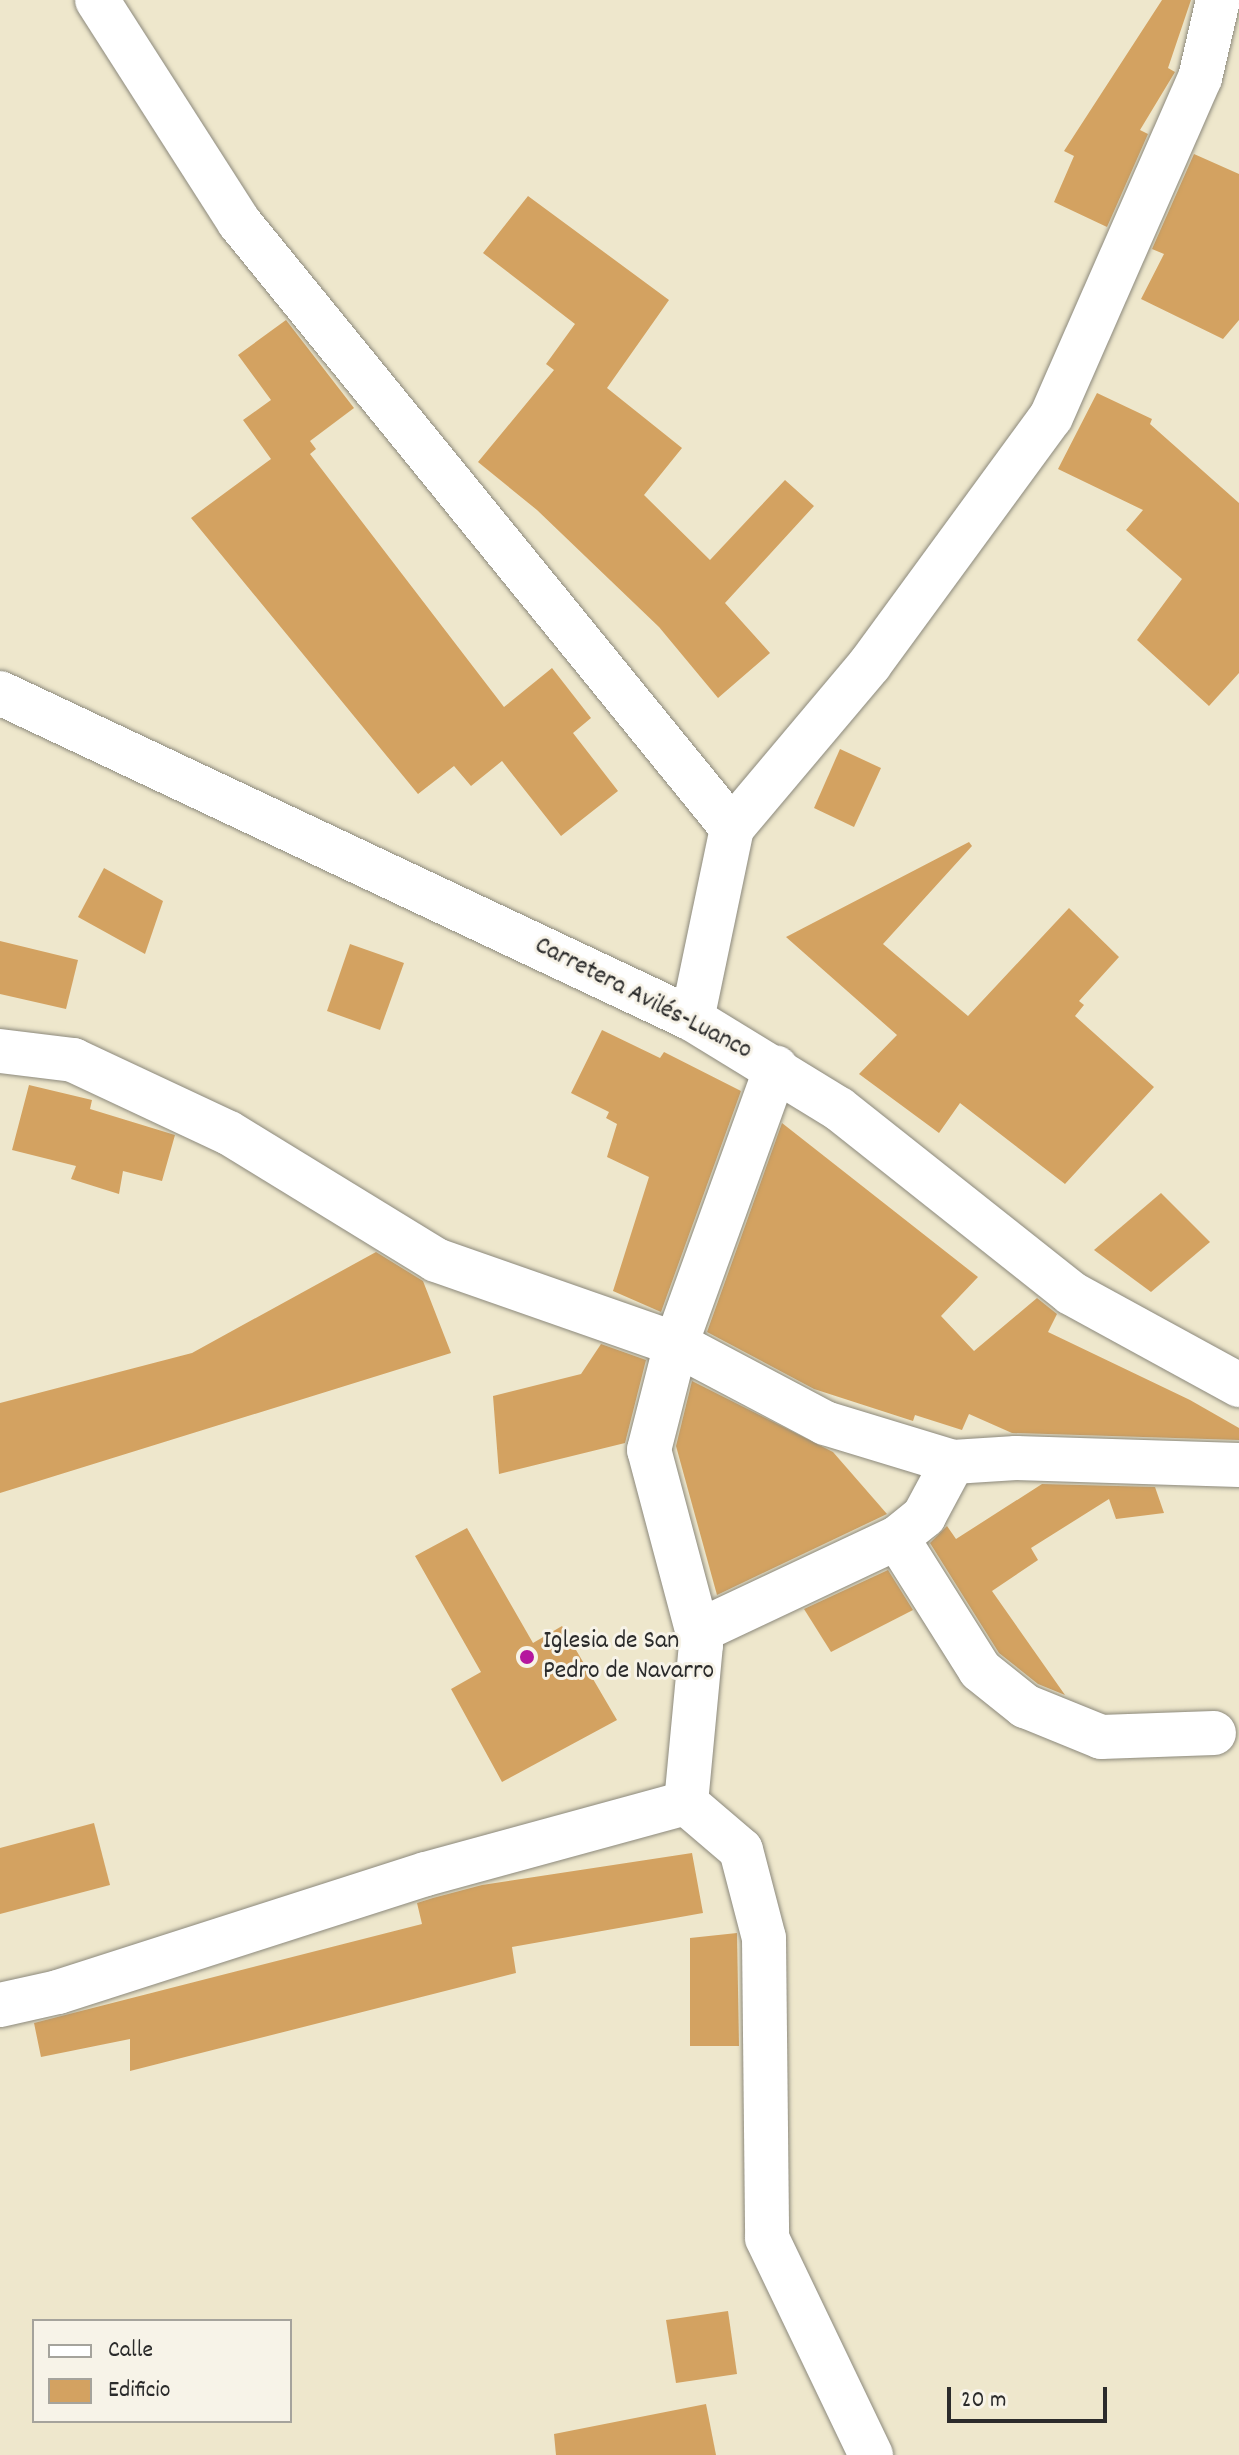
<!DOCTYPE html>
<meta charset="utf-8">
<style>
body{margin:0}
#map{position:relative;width:1239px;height:2455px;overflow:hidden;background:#eee7cc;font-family:Dekko,sans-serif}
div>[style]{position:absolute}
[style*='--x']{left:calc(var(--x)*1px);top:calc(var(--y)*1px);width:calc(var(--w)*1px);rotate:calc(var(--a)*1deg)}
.building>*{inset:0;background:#d3a261}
.roads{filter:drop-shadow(0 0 2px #8c897c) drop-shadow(0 0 2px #8c897c)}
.minor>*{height:44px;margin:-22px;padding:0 22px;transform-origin:22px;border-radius:22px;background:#fff}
.major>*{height:44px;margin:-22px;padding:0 22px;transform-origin:22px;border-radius:22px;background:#fff}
.dots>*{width:22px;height:22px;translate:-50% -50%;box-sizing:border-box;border:4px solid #f7f3e8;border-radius:50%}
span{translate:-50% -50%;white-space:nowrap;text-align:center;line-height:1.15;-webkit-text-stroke:6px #f7f3e8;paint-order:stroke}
.street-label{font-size:26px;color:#2b2b2b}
.poi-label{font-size:26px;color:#2b2b2b}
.left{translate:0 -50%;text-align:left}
.legend{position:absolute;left:32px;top:2319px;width:260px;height:104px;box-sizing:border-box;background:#f7f3e8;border:2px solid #a5a39c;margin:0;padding:10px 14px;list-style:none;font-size:24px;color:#2b2b2b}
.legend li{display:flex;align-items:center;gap:16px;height:40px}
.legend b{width:40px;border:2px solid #a5a39c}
.scale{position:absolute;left:947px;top:2387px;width:160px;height:36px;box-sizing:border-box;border:4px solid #2b2b2b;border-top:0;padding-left:10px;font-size:24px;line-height:28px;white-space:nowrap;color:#2b2b2b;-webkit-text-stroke:6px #f7f3e8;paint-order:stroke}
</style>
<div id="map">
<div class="building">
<i style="clip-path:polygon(1162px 0,1191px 0,1168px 68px,1175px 72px,1140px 130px,1148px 134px,1107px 227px,1054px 202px,1074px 156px,1064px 151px)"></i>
<i style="clip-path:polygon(1194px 154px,1239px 174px,1239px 320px,1223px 339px,1141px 299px,1164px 254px,1152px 249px)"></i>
<i style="clip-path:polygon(528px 196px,669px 300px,607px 388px,682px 448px,644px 495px,710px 560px,785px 480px,814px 506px,725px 603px,770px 653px,718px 698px,659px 627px,537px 510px,478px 462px,554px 370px,546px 364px,575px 324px,483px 253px)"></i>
<i style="clip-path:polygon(286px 320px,354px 408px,310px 441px,316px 449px,310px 454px,504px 707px,552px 668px,591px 718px,573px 733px,618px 791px,561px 836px,502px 761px,471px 786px,454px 766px,418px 794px,191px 518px,271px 459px,243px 420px,271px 400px,238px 355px)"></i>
<i style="clip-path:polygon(1097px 393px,1152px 419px,1150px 424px,1239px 503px,1239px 673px,1209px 706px,1137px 640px,1182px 579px,1126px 530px,1143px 510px,1058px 469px)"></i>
<i style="clip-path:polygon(840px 749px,881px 768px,854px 827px,814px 808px)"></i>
<i style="clip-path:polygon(969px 842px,972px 846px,883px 944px,968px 1016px,1069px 908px,1119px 957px,1079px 1001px,1084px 1005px,1075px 1016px,1154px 1087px,1065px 1184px,960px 1103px,939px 1133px,859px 1074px,897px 1035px,786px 937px)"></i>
<i style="clip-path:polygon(104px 868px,163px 901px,145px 954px,78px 917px)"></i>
<i style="clip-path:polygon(0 941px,78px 960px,66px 1009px,0 994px)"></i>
<i style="clip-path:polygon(350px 944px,404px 963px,380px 1030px,327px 1011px)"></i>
<i style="clip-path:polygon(602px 1030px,660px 1058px,664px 1052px,741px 1091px,661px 1312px,613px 1291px,649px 1177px,607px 1157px,617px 1124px,606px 1118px,609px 1112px,571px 1093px)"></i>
<i style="clip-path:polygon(29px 1085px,92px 1100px,90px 1109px,175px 1135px,162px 1181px,123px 1171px,119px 1194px,71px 1179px,76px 1166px,12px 1150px)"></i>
<i style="clip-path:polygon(782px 1123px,978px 1277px,941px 1316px,974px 1351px,1037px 1298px,1057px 1314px,1048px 1332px,1190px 1400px,1239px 1428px,1239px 1440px,1012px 1433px,969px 1414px,962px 1430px,915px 1415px,913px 1421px,814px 1389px,707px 1332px)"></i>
<i style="clip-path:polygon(1161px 1193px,1210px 1242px,1151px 1292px,1094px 1250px)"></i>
<i style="clip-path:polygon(376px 1252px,423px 1281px,451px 1353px,0 1493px,0 1403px,192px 1353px)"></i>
<i style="clip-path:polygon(601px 1344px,646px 1360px,625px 1443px,499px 1474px,493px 1396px,581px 1374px)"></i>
<i style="clip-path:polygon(692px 1381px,833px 1452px,887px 1514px,717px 1595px,676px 1446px)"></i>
<i style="clip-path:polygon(1042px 1484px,1155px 1487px,1164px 1513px,1116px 1519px,1109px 1499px,1031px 1548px,1038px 1560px,992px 1591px,1065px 1695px,1038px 1684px,999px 1653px,930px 1543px,947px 1526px,956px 1539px)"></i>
<i style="clip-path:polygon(467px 1528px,533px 1643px,562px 1626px,617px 1720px,502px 1782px,451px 1689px,481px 1672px,415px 1556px)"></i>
<i style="clip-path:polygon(888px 1570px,913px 1610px,831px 1652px,804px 1609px)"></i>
<i style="clip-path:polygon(94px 1823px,110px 1885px,0 1914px,0 1848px)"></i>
<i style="clip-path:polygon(692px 1853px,703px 1913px,512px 1947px,516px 1973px,130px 2071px,130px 2039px,41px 2057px,34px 2023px,422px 1924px,417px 1903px,433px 1898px,482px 1885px)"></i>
<i style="clip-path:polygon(737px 1933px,739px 2046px,690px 2046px,690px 1938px)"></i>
<i style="clip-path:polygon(728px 2311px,737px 2374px,676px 2383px,666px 2320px)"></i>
<i style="clip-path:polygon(706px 2404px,716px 2455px,556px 2455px,554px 2434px)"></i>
</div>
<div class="roads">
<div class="minor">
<i style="--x:97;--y:0;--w:264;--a:57.4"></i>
<i style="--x:239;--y:222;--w:781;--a:50.87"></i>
<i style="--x:732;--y:828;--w:195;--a:101.8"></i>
<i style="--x:732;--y:828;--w:214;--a:-49.9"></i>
<i style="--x:870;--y:664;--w:306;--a:-53.8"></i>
<i style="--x:1051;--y:417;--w:370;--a:-66.3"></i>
<i style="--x:1200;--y:78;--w:80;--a:-77"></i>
<i style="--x:0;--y:1051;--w:74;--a:7"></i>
<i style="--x:73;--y:1060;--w:172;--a:25.1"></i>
<i style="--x:229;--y:1133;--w:243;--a:31.5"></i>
<i style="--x:436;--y:1260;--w:254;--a:19.3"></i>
<i style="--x:676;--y:1344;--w:169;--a:27.9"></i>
<i style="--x:825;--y:1423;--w:134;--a:16.9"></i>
<i style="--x:953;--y:1462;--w:63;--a:-3.6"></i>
<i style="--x:1016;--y:1458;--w:223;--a:1.8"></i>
<i style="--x:897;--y:1538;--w:156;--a:57.8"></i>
<i style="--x:980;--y:1670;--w:58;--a:38.7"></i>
<i style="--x:1025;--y:1706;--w:82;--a:22.2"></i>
<i style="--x:1101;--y:1737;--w:113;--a:-2"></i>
<i style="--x:697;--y:1632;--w:221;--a:-25.2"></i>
<i style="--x:897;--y:1538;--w:35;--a:-39"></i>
<i style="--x:924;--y:1516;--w:61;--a:-61.8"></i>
<i style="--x:686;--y:1803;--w:72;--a:40.5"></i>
<i style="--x:741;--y:1850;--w:91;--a:75.4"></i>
<i style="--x:764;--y:1938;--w:300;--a:89.4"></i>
<i style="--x:767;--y:2238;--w:241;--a:64.4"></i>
<i style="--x:0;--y:2005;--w:59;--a:-12.6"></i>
<i style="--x:58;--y:1992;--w:386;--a:-17.8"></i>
<i style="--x:426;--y:1874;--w:270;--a:-15.3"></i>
<i style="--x:686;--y:1803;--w:159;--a:-84.6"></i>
<i style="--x:701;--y:1645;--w:202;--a:-104.9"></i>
<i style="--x:649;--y:1450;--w:109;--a:-75.7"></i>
<i style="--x:676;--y:1344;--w:294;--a:-70.1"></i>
</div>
<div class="major">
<i style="--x:0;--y:693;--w:765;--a:25.23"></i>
<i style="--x:692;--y:1019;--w:172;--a:31.5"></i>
<i style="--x:839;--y:1109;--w:296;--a:38.4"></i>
<i style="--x:1071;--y:1293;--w:192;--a:28.7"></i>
</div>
</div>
<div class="dots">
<i style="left:527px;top:1657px;background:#b5179e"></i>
</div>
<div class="street-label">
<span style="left:643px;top:999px;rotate:27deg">Carretera Avilés-Luanco</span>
</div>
<div class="poi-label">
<span class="left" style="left:543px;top:1657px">Iglesia de San<br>Pedro de Navarro</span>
</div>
<ul class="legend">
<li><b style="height:10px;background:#fff"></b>Calle</li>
<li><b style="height:22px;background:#d3a261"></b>Edificio</li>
</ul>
<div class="scale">20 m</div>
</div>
